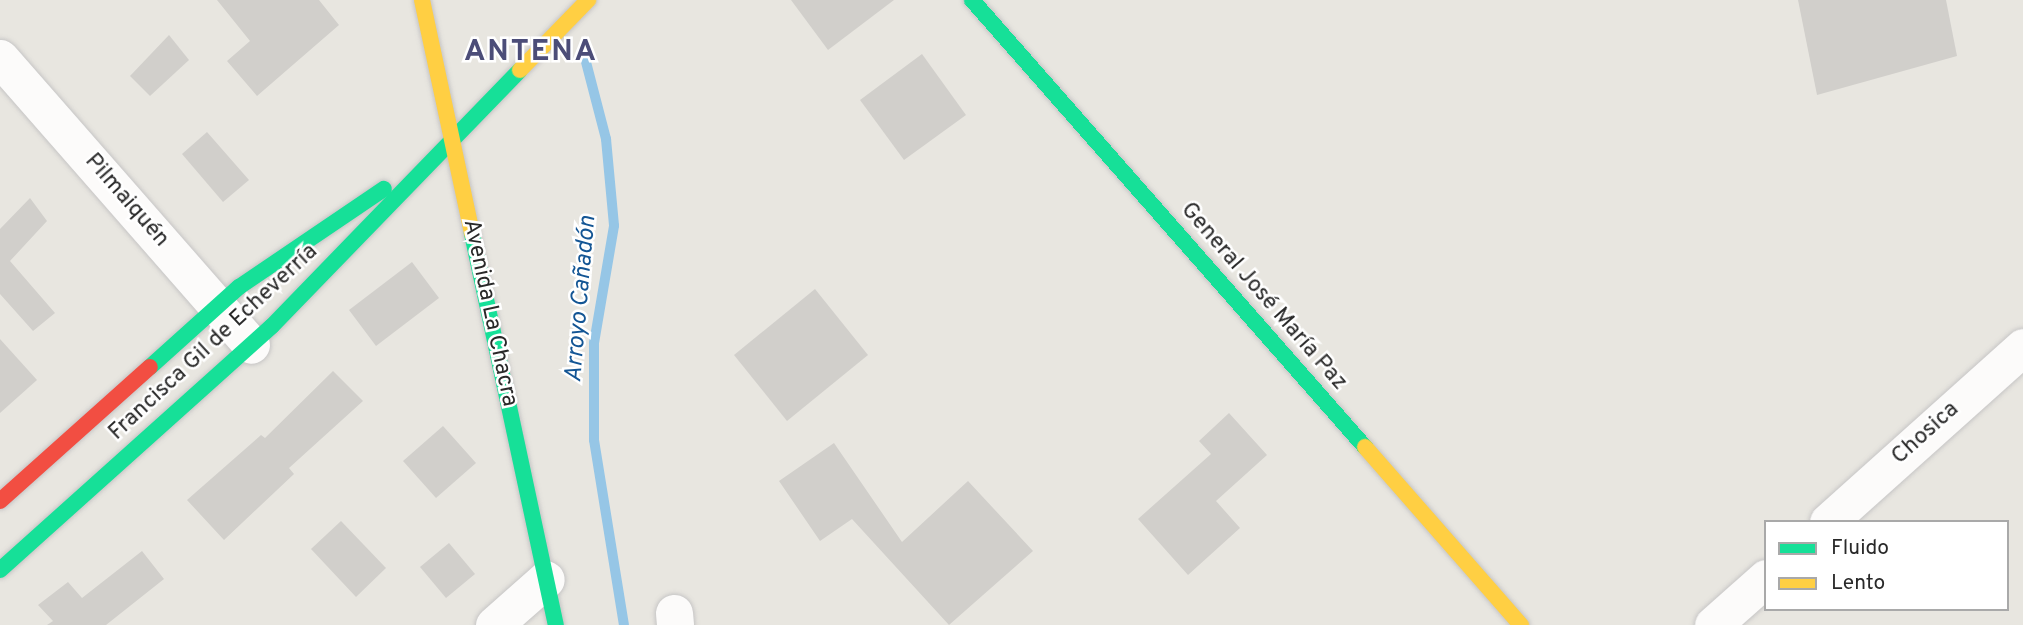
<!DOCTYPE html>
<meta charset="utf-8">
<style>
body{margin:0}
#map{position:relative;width:2023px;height:625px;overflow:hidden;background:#e8e6e0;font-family:Overpass,sans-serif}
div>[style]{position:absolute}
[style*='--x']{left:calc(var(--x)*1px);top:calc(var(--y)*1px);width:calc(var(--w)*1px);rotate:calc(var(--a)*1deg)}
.stream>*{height:10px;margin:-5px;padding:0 5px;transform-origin:5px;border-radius:5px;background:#96c6e6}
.building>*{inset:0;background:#d1cfcb}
.roads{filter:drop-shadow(0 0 2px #c6c5c5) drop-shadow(0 0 2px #c6c5c5)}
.street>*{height:37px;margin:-18.5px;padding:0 18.5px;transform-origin:18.5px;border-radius:18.5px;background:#fcfbfa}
.fast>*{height:16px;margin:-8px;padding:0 8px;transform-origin:8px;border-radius:8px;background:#16e098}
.slow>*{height:16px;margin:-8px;padding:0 8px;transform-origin:8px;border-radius:8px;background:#ffcf43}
.jam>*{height:16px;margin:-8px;padding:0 8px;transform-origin:8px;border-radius:8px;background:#f24e42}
span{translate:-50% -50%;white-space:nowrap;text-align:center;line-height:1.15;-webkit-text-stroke:5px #fff;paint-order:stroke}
.street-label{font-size:23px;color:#292929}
.water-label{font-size:24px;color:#135594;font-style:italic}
.district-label{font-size:30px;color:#4c4d78;font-weight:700;letter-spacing:2px}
.legend{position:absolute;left:1764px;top:520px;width:245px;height:91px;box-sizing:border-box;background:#fff;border:2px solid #a9a9a9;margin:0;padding:9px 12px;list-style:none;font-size:21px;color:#292929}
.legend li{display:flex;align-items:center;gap:14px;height:35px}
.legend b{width:35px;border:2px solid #a9a9a9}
</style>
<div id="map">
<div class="stream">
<i style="--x:586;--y:62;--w:80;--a:75.4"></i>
<i style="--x:606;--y:139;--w:87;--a:84.7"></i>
<i style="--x:614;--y:226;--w:119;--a:99.7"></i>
<i style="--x:594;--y:343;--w:97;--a:90"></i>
<i style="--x:594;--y:440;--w:187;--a:80.8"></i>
</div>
<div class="building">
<i style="clip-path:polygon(217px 0,319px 0,339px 25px,257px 96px,227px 61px,250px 41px)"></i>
<i style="clip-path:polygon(791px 0,894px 0,828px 50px)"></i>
<i style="clip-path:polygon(1798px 0,1946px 0,1957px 56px,1817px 95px)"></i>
<i style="clip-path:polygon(169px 35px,189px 60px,150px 96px,130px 76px)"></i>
<i style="clip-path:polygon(922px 54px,966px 115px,904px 160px,860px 100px)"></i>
<i style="clip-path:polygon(207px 132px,249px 180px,223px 202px,182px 154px)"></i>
<i style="clip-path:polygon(30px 198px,47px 221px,10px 261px,55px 313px,33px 331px,0 294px,0 229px)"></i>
<i style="clip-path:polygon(412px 262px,439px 298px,376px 346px,349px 310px)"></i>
<i style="clip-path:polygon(815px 289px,868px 355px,787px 421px,734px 355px)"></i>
<i style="clip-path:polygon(0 339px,37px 380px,0 413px)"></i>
<i style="clip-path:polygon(333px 371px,363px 401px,289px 468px,294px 474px,224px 540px,187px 500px,261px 435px,265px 438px)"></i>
<i style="clip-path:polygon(1229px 413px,1267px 455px,1216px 501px,1240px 528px,1188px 575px,1138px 519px,1211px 454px,1199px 441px)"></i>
<i style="clip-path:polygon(443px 426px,476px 463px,436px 498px,403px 461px)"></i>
<i style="clip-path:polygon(834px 443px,902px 542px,968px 481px,1033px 551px,949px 625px,852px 519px,820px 541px,779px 481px)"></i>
<i style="clip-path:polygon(341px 521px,386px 568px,356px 597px,311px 549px)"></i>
<i style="clip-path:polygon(449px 543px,475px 574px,446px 598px,420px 567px)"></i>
<i style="clip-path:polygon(142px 551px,164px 579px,106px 625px,47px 625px,53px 621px,38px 605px,68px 582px,82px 598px)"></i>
</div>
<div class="roads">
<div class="street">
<i style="--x:0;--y:58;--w:381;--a:48.8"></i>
<i style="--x:1828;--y:522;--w:262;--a:-41.9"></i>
<i style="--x:674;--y:613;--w:12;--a:85"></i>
<i style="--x:494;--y:625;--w:69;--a:-41.5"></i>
<i style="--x:1713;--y:625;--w:71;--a:-41.6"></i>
</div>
<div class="fast">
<i style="--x:972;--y:0;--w:595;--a:48.68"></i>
<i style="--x:472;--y:234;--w:400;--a:77.9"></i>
<i style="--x:150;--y:367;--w:120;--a:-42"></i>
<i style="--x:239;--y:287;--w:175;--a:-34.1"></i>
<i style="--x:0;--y:570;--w:365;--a:-41.9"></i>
<i style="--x:272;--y:326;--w:356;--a:-45.9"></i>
</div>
<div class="slow">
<i style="--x:422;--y:0;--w:239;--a:77.9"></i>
<i style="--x:520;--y:70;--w:98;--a:-45.8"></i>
<i style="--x:1365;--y:447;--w:237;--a:48.8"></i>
</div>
<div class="jam">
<i style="--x:0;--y:501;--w:201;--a:-41.8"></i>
</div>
</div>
<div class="street-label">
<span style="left:126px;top:201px;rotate:49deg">Pilmaiquén</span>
<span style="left:1263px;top:297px;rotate:49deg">General José María Paz</span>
<span style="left:489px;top:313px;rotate:78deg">Avenida La Chacra</span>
<span style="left:214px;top:343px;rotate:-43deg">Francisca Gil de Echeverría</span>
<span style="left:1926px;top:434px;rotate:-42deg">Chosica</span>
</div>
<div class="water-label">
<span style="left:582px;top:299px;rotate:-85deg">Arroyo Cañadón</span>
</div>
<div class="district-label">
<span style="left:531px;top:53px">ANTENA</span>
</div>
<ul class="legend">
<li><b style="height:9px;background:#16e098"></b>Fluido</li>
<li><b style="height:9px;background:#ffcf43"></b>Lento</li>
</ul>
</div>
